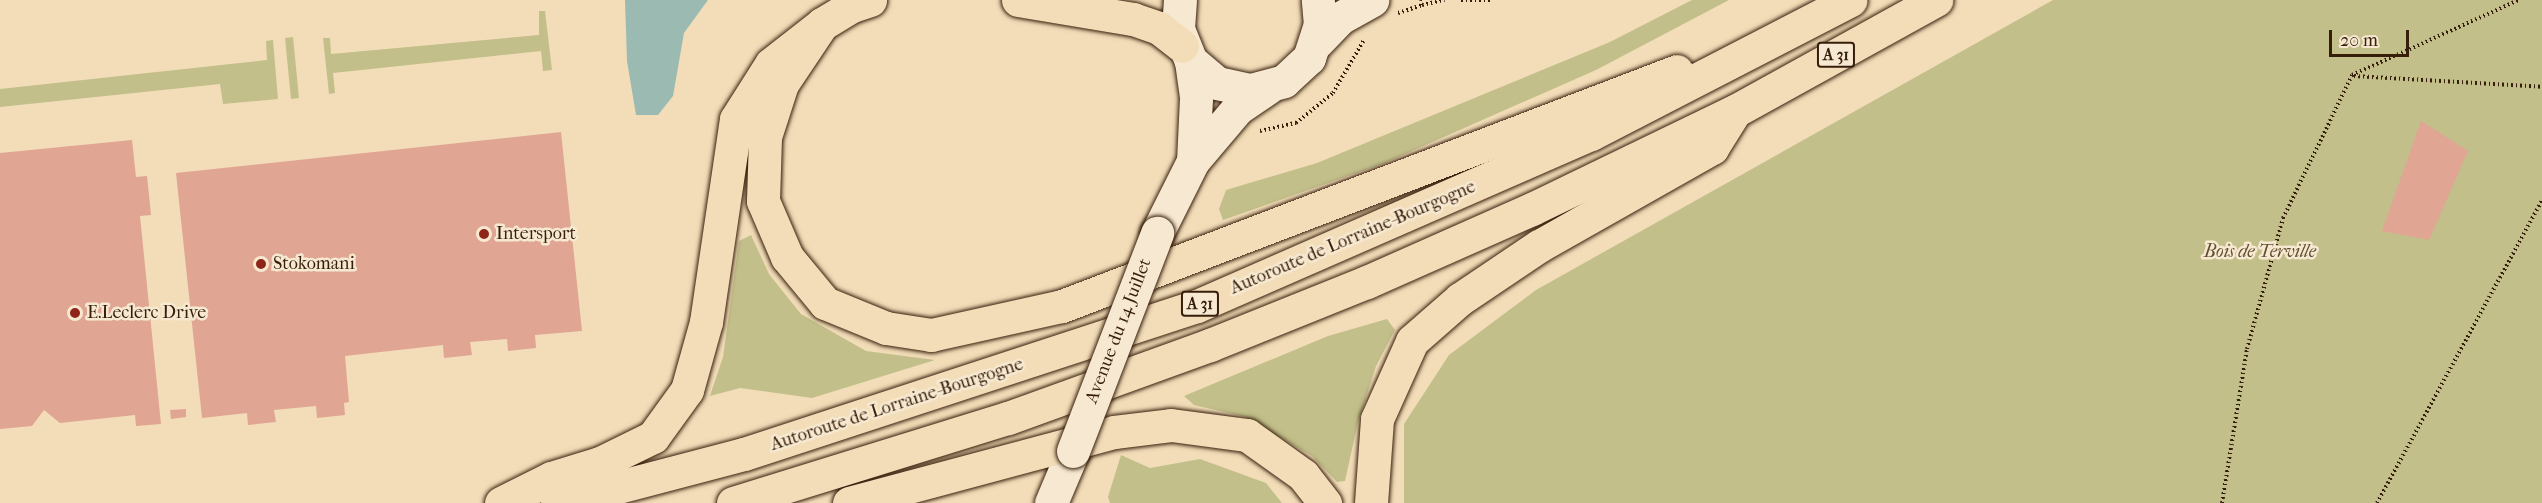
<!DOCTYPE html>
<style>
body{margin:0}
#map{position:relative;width:2542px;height:503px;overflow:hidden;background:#f2ddb8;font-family:"IM FELL French Canon",serif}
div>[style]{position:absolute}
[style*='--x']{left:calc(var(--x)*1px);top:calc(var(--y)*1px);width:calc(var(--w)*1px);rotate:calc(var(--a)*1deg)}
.green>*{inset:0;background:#c2bf8a}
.water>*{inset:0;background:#9bbbb2}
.building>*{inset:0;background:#e0a593}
.path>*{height:4px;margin-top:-2px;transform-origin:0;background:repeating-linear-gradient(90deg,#371e0b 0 1.5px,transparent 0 4.5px)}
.roads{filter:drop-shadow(0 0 2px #371e0b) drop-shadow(0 0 2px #371e0b)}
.secondary>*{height:33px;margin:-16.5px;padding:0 16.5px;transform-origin:16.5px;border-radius:16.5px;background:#f7e9d1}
.motorway>*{height:33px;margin:-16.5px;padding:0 16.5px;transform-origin:16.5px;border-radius:16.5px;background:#f2ddb8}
.bridges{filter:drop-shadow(0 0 2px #371e0b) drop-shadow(0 0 2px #371e0b)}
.secondary-bridge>*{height:33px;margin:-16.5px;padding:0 16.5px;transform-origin:16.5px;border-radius:16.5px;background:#f7e9d1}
.dots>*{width:16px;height:16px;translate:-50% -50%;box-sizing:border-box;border:3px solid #f7e9d1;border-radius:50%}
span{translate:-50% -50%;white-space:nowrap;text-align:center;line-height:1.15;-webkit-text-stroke:5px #f7e9d1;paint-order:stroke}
.shield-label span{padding:2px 4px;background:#f7e9d1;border:2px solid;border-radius:4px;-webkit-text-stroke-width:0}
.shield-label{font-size:16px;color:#371e0b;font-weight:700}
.poi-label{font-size:18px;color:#371e0b}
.left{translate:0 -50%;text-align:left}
.street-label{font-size:18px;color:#371e0b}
.park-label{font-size:18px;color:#614e31;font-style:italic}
.scale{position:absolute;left:2329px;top:30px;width:80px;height:27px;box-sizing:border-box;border:3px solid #371e0b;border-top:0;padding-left:8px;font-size:18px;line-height:21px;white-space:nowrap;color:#371e0b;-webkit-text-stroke:4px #f7e9d1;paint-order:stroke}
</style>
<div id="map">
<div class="green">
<i style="clip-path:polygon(1692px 0,1729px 0,1596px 70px,1385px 163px,1223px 220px,1219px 209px,1226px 190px,1317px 163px,1610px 42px)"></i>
<i style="clip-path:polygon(2053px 0,2542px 0,2542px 503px,1404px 503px,1404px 424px,1449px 355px,1536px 290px)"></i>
<i style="clip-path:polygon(539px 11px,545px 11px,552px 70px,543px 71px,541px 51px,333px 73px,335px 93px,329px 94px,323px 38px,330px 38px,331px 54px,539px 35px)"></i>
<i style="clip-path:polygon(293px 37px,299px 98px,291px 99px,285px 38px)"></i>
<i style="clip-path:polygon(273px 40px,278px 99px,223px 104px,220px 84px,0 107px,0 89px,267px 60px,266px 41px)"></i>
<i style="clip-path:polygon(751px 235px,769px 274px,801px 314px,866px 351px,935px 360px,812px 398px,740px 388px,710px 396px,723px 357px,739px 241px)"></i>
<i style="clip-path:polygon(1387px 319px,1395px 330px,1376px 366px,1358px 422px,1345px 481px,1337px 482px,1312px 456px,1246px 417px,1194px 405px,1184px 396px,1328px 336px)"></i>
<i style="clip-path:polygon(1121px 455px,1150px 468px,1200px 459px,1266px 483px,1282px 503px,1110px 503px,1108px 497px)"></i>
</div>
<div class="water">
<i style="clip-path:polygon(625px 0,708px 0,684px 33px,673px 96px,658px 115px,636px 115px,627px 61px)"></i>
</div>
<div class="building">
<i style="clip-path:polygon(2421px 121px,2468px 151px,2429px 240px,2382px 231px)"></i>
<i style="clip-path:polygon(561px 132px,582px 331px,535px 335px,536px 348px,508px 351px,507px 339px,470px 342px,472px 355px,444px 358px,443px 345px,345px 356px,349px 402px,344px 403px,345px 415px,317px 418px,316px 406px,274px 410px,276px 422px,248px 425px,247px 413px,202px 418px,176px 173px)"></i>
<i style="clip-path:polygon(132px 140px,136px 177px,147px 176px,151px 215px,140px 216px,161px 424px,136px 426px,135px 415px,60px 423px,44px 410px,32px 426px,0 429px,0 153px)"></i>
<i style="clip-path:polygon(186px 409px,186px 417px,171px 419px,170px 410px)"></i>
</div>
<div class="path">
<i style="--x:1461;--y:0;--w:32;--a:0"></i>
<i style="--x:1422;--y:5;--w:23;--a:-13"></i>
<i style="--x:1398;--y:13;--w:25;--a:-18"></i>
<i style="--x:1422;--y:5;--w:5;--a:-101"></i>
<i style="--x:2354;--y:76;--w:188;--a:3.3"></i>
<i style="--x:1260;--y:131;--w:37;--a:-13"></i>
<i style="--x:1296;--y:123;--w:48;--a:-39"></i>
<i style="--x:1333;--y:93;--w:61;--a:-59.7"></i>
<i style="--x:2222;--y:503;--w:156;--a:-80.8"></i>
<i style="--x:2247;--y:349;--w:136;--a:-74.6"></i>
<i style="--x:2283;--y:218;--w:159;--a:-64.2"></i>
<i style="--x:2352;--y:75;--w:183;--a:-24.2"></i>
<i style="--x:2377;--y:503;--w:345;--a:-61.4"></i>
</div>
<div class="roads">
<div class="secondary">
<i style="--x:1180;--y:0;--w:29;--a:94"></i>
<i style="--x:1178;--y:29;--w:35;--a:68"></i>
<i style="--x:1191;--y:61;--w:34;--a:40"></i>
<i style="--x:1217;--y:83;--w:35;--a:12"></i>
<i style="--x:1251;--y:90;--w:34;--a:-15"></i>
<i style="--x:1284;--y:81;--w:34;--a:-43"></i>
<i style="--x:1309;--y:58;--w:35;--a:-72"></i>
<i style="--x:1320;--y:25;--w:25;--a:-95"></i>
<i style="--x:1317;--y:42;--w:33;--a:-46"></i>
<i style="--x:1340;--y:18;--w:37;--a:-29"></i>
<i style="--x:1191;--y:61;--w:37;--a:82"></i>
<i style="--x:1196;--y:98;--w:63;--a:92.7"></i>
<i style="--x:1157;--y:233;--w:80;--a:-63.4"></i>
<i style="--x:1193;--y:161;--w:70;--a:-49.7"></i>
<i style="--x:1238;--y:108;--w:36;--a:-34"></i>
<i style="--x:1051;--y:503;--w:56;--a:-67.1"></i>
</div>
<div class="motorway">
<i style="--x:1018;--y:0;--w:117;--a:9.4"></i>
<i style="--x:1133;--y:19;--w:28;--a:19"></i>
<i style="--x:1159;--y:28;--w:29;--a:38"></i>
<i style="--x:822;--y:24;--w:72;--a:123.7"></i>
<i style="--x:782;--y:84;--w:56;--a:107.8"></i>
<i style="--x:765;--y:137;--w:64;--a:91.8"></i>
<i style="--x:763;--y:201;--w:61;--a:66.8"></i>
<i style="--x:787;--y:257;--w:60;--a:50.4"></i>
<i style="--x:825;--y:303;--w:66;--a:22.3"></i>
<i style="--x:886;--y:328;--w:46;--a:8.8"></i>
<i style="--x:931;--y:335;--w:134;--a:-12.5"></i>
<i style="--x:1062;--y:306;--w:658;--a:-20.91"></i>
<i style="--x:501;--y:503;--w:56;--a:-26.6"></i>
<i style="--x:551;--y:478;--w:51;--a:-17"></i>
<i style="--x:600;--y:463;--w:59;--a:-26.1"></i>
<i style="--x:653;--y:437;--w:58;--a:-54.1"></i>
<i style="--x:687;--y:390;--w:71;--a:-74.4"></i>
<i style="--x:706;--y:322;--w:205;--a:-81.6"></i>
<i style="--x:736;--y:119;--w:65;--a:-57.5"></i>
<i style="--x:771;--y:64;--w:65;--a:-38.1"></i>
<i style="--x:822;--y:24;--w:35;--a:-31"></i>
<i style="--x:852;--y:6;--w:19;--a:-18"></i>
<i style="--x:557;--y:503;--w:193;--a:-14.7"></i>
<i style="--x:744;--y:454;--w:477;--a:-18.1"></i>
<i style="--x:1197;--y:306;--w:430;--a:-23.6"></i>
<i style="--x:1591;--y:134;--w:292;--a:-27.3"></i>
<i style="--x:733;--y:503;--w:288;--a:-17.2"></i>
<i style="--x:1008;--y:418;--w:215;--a:-19.9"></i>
<i style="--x:1210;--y:345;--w:169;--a:-21.9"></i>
<i style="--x:1367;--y:282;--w:180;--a:-23.9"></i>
<i style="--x:1532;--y:209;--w:225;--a:-25.8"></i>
<i style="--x:1735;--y:111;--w:230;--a:-28.9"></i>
<i style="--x:849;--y:503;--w:274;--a:-15"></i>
<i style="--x:1114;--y:432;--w:57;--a:-7"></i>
<i style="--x:1171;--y:425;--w:77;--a:7.5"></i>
<i style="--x:1247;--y:435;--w:69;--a:35.5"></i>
<i style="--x:1303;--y:475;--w:36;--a:52"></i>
<i style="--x:1371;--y:503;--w:84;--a:-85.9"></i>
<i style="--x:1377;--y:419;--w:85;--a:-65.8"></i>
<i style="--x:1412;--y:341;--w:64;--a:-41.2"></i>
<i style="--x:1460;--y:299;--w:95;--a:-33.9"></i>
<i style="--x:1539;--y:246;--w:199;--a:-29.5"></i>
<i style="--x:1712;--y:148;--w:38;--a:-58"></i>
</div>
</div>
<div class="bridges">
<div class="secondary-bridge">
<i style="--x:1073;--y:451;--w:234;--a:-68.9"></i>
</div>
</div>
<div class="dots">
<i style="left:484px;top:234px;background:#8f2418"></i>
<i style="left:261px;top:264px;background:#8f2418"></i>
<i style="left:75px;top:313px;background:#8f2418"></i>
</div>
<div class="shield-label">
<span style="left:1836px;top:55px">A 31</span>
<span style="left:1200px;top:304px">A 31</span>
</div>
<div class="poi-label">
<span class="left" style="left:496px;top:234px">Intersport</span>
<span class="left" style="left:273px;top:264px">Stokomani</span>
<span class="left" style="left:87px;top:313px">E.Leclerc Drive</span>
</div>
<div class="street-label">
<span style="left:1353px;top:238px;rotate:-23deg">Autoroute de Lorraine-Bourgogne</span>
<span style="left:1119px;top:331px;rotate:-69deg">Avenue du 14 Juillet</span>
<span style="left:897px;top:405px;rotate:-18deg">Autoroute de Lorraine-Bourgogne</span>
</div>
<div class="park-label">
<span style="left:2260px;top:252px">Bois de Terville</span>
</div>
<div class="scale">20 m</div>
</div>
